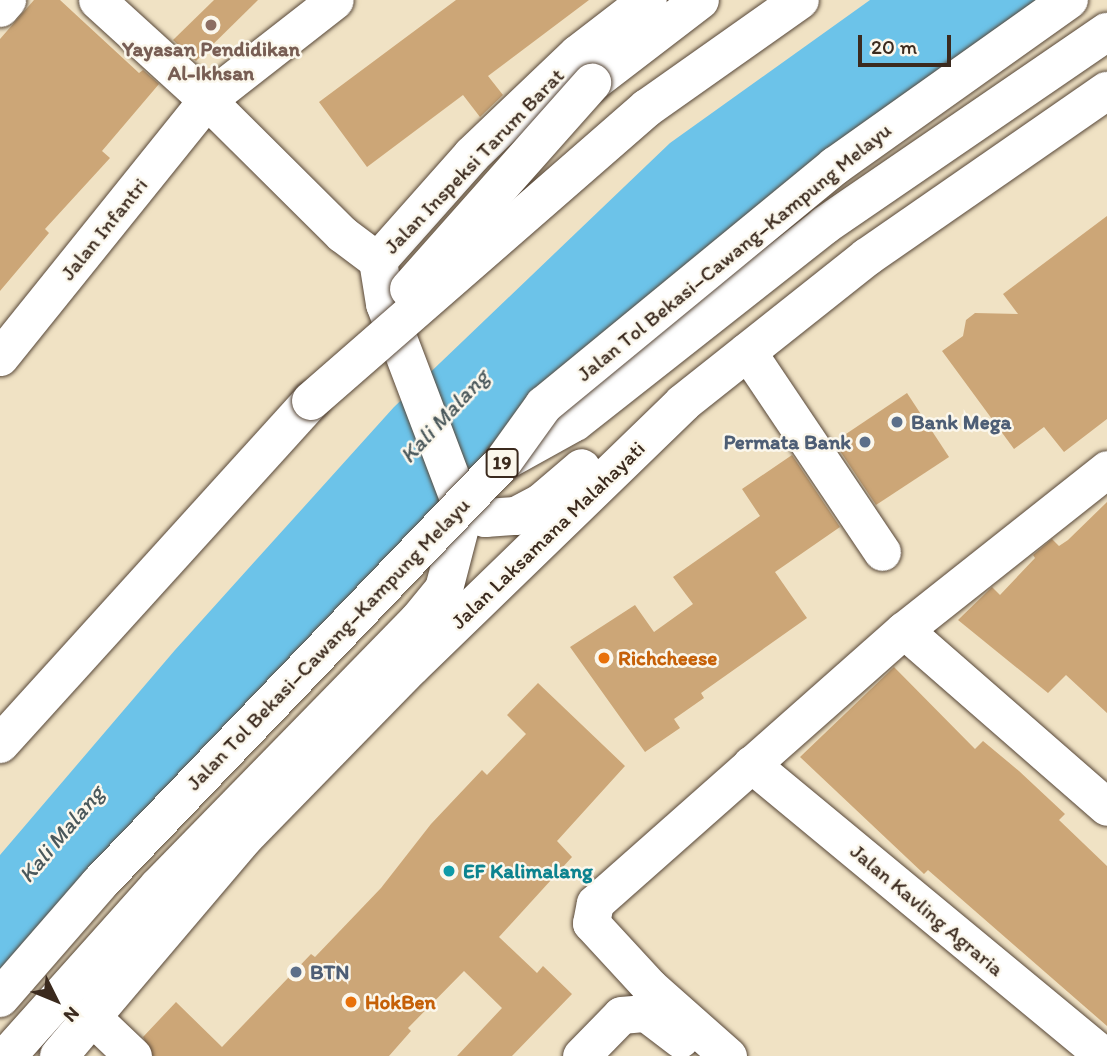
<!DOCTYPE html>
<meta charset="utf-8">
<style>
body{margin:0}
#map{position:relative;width:1107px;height:1056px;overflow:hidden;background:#f0e2c4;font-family:Itim,sans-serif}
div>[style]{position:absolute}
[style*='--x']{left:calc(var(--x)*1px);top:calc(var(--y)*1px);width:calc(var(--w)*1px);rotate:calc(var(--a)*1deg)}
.water>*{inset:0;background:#6cc3e9}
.building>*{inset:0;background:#cca677}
.roads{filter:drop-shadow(0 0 2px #564637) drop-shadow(0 0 2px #564637)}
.minor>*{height:37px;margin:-18.5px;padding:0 18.5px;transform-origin:18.5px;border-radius:18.5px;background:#fff}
.major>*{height:38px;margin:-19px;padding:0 19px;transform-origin:19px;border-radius:19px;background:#fff}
.highway>*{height:38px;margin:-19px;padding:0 19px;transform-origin:19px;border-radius:19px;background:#fff}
.bridges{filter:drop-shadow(0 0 2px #564637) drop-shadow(0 0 2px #564637)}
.highway-bridge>*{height:38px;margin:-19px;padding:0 19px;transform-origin:19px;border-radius:19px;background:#fff}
.dots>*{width:19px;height:19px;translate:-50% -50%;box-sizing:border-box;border:4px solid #fbf7ec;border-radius:50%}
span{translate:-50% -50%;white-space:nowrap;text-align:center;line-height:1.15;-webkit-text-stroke:5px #fbf7ec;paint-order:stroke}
.shield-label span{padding:2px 5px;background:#fbf7ec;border:2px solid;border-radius:5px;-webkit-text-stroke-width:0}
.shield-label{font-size:19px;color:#3b2a1e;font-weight:700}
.education-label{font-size:21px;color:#785e54;font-weight:700}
.street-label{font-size:21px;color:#3b2a1e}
.service-label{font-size:21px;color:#4e5e75;font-weight:700}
.left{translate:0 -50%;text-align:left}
.right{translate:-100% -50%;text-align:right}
.food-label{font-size:21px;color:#c56008;font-weight:700}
.culture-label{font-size:21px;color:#0d838f;font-weight:700}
.water-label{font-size:23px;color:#4a585b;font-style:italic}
.north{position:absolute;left:21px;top:965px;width:70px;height:70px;-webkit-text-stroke:5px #fbf7ec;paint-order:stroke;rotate:133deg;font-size:19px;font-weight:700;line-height:28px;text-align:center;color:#3b2a1e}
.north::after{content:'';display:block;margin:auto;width:24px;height:32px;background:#3b2a1e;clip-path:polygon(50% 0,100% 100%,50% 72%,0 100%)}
.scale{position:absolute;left:858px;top:35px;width:93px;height:32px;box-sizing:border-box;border:4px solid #3b2a1e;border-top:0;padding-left:9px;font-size:21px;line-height:24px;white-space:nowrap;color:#3b2a1e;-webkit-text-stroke:5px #fbf7ec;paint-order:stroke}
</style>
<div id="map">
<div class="water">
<i style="clip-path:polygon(870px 0,1075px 0,544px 405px,0 998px,0 855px,175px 650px,394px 407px,670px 143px)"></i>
</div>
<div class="building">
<i style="clip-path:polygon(34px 0,60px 0,139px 73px,143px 70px,159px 84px,102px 151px,110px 158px,45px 229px,49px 233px,0 291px,0 39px)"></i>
<i style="clip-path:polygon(214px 0,258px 0,196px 61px,173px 40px)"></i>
<i style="clip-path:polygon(456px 0,589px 0,488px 76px,503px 95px,480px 117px,463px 95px,367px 167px,319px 102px)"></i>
<i style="clip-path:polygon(1107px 216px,1107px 419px,1064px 452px,1044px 427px,1014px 449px,942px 351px,963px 336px,966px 320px,975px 313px,1018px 314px,1003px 294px)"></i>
<i style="clip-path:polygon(907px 393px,949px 457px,876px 505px,834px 442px)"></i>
<i style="clip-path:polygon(792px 455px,840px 527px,775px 572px,807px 618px,701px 693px,704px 698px,674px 719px,680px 728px,645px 752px,570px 647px,635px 605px,654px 632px,693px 604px,673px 577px,760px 516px,742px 489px)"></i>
<i style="clip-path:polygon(1107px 502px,1107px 713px,1066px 675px,1048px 693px,958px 620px,992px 587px,1000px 595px,1035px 558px,1033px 555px,1052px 539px,1059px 546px,1068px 540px)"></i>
<i style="clip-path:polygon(894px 667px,975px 749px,983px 741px,1019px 771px,1065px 814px,1059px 820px,1107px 866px,1107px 1026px,928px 870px,924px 874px,800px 757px)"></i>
<i style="clip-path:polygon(538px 683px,625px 766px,557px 841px,572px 857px,499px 937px,537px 973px,543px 966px,572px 994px,512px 1056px,457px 1056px,502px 1008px,464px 971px,408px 1028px,411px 1031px,389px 1056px,153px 1056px,143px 1037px,176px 1002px,222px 1047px,311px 954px,315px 957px,381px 888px,431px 824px,482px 770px,487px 775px,526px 734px,507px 715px)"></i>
</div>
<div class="roads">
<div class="minor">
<i style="--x:97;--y:0;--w:149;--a:42.3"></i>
<i style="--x:207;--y:100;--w:190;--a:44.8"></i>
<i style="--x:342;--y:234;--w:45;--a:36.9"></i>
<i style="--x:0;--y:8;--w:11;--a:-49"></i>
<i style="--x:747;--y:351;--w:242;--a:56.1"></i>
<i style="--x:0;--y:357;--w:330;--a:-51.2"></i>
<i style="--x:207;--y:100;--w:162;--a:-38"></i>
<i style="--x:904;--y:630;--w:269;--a:41.1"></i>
<i style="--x:751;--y:764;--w:458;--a:39.6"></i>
<i style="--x:91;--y:1016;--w:58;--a:43.6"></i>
<i style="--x:581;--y:1056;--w:57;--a:-45.7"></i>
<i style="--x:621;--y:1015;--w:25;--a:-5"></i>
<i style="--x:646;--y:1013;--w:43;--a:37.4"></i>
<i style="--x:728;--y:1056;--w:104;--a:-138.5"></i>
<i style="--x:650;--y:987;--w:87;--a:-132.7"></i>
<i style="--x:591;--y:923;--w:20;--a:-79"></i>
<i style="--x:595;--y:903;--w:412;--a:-41.5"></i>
<i style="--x:904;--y:630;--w:259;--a:-38.4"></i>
</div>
<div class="major">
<i style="--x:464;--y:512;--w:222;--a:-110.8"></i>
<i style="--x:385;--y:304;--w:44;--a:-99.2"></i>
<i style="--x:378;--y:261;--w:142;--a:-48.4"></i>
<i style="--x:472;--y:155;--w:146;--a:-43.6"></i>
<i style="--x:578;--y:54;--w:88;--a:-37.6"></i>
<i style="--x:464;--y:512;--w:22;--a:16"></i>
<i style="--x:485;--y:518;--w:31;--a:-4"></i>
<i style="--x:516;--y:516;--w:30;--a:-28"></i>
<i style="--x:542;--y:502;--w:52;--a:-40.4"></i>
<i style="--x:7;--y:1056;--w:228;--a:-48.2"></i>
<i style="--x:159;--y:886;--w:369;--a:-45.7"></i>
<i style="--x:417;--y:622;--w:43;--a:-50.7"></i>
<i style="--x:444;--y:589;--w:80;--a:-75.4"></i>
<i style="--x:59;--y:1056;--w:285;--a:-49.7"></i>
<i style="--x:243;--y:839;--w:240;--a:-45.7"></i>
<i style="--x:411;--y:667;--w:379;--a:-44.1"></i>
<i style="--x:683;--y:403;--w:235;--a:-38.4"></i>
<i style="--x:867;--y:257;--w:292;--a:-34.7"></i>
</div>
<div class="highway">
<i style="--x:592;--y:83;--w:136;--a:-37.5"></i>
<i style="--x:503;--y:462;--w:82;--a:-29.1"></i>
<i style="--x:575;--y:422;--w:318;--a:-38.2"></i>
<i style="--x:825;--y:225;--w:342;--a:-34.4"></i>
<i style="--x:0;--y:744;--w:463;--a:-47.8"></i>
</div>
</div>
<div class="bridges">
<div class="highway-bridge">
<i style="--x:409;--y:289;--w:276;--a:-48.4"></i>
<i style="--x:311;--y:401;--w:446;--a:-41.1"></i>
<i style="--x:647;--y:108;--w:187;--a:-35.2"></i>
<i style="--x:0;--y:998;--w:151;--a:-49"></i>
<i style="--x:99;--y:884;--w:584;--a:-46.25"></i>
<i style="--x:503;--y:462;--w:70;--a:-54.3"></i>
<i style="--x:544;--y:405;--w:377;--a:-39.4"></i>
<i style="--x:835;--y:166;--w:287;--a:-35.4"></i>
</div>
</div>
<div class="dots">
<i style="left:211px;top:25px;background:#8d6e63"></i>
<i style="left:897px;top:422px;background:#5c6f8a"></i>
<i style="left:865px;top:442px;background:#5c6f8a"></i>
<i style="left:604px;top:658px;background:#e8710a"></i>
<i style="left:449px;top:871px;background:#0f9aa8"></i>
<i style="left:296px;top:972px;background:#5c6f8a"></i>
<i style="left:351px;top:1002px;background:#e8710a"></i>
</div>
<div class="shield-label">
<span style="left:502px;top:463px">19</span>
</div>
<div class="education-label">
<span style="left:211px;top:61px">Yayasan Pendidikan<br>Al-Ikhsan</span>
</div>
<div class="street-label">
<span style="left:474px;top:161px;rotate:-46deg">Jalan Inspeksi Tarum Barat</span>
<span style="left:104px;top:229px;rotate:-51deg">Jalan Infantri</span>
<span style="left:734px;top:252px;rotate:-39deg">Jalan Tol Bekasi–Cawang–Kampung Melayu</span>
<span style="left:548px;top:535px;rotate:-44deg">Jalan Laksamana Malahayati</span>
<span style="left:328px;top:644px;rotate:-46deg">Jalan Tol Bekasi–Cawang–Kampung Melayu</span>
<span style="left:927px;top:910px;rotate:40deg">Jalan Kavling Agraria</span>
</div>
<div class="service-label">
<span class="left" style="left:911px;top:422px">Bank Mega</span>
<span class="right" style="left:851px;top:442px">Permata Bank</span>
<span class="left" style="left:310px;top:972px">BTN</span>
</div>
<div class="food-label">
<span class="left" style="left:618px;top:658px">Richcheese</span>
<span class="left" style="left:365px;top:1002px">HokBen</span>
</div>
<div class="culture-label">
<span class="left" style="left:463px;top:871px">EF Kalimalang</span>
</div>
<div class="water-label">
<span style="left:444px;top:416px;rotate:-47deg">Kali Malang</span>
<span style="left:61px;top:834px;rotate:-50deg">Kali Malang</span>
</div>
<div class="north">N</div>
<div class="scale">20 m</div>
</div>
